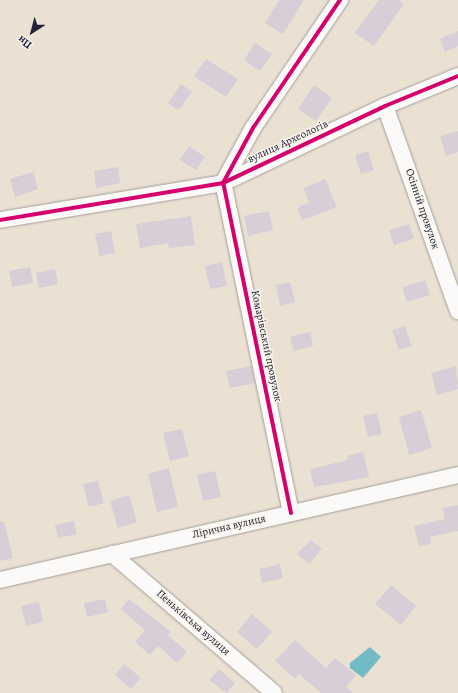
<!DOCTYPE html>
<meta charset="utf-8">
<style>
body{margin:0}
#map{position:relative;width:458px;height:693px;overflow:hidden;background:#eae1d3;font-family:Alegreya,serif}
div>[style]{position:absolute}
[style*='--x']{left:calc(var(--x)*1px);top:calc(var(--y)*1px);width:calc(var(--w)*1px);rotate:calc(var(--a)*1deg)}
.water>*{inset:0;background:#72bbc4}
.building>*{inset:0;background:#d7ced7}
.roads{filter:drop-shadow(0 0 1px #a49e99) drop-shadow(0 0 1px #a49e99)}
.street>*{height:16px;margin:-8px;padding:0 8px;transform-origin:8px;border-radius:8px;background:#fcfaf8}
.cycleway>*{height:4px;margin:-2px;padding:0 2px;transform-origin:2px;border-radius:2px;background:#d6006c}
span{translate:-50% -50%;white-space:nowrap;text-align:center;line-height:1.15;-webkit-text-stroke:3px #f7f3e8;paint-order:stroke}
.street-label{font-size:11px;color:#22223b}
.north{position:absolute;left:12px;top:12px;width:40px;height:40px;-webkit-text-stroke:3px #f7f3e8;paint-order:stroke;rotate:216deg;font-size:11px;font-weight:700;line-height:16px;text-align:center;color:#22223b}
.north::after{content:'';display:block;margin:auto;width:14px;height:18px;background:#22223b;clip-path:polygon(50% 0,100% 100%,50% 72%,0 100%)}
</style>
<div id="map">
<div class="water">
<i style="clip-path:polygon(370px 647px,381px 657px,363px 678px,350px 668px,350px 663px)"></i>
</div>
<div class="building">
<i style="clip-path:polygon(279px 0,304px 0,283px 34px,265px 23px)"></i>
<i style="clip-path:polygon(379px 0,398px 0,404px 4px,374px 46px,355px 33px)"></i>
<i style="clip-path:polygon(458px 31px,458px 46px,445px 52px,440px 39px)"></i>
<i style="clip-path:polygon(255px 43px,272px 54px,260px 71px,244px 60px)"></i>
<i style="clip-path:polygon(206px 59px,238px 79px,226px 97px,194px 76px)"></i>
<i style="clip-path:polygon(181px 84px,192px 92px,179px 110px,168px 103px)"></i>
<i style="clip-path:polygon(314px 85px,332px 98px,316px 121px,298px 109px)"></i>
<i style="clip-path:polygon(458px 131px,458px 152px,446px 156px,440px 136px)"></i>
<i style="clip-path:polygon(189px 146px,205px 157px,196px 170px,180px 160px)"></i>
<i style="clip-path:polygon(368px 151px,374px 170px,361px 174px,355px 155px)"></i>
<i style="clip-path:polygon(118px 167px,120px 183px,96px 188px,94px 171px)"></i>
<i style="clip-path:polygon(33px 172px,38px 189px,15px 197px,10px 179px)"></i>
<i style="clip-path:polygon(325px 179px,337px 207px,302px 220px,297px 208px,309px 202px,303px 188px)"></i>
<i style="clip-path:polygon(269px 211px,273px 230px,248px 236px,244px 216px)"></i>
<i style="clip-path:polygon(191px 216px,195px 245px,169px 248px,168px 243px,140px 248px,136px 224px)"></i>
<i style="clip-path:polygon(409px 224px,414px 238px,394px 245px,389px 230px)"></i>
<i style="clip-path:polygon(111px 231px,115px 253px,99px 256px,95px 234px)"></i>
<i style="clip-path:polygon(222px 262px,227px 286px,210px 289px,205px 266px)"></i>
<i style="clip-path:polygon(30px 267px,33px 283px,12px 287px,9px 271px)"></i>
<i style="clip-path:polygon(55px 269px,58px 284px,39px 288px,36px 273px)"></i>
<i style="clip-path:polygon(425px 280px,430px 295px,407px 302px,402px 287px)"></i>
<i style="clip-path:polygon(290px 282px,295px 302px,280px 306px,276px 285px)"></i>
<i style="clip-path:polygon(405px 326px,412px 346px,399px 350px,392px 330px)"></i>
<i style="clip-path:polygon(310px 332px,313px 346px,294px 351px,290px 337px)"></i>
<i style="clip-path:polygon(251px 366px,255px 383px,230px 388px,226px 371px)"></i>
<i style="clip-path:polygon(456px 366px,458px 389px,437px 395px,431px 373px)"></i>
<i style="clip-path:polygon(421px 410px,432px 448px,409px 455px,399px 417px)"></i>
<i style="clip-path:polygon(377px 413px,382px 434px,368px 437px,363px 416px)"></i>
<i style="clip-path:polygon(182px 429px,189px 456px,170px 461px,163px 433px)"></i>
<i style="clip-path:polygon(363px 452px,369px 477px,314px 487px,310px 469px,348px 460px,347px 456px)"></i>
<i style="clip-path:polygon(169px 468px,178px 507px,157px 512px,148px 474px)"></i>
<i style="clip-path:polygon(215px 471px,221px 497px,203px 501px,197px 475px)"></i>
<i style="clip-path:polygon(98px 481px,104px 503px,89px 507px,83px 484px)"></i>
<i style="clip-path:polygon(129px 495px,137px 522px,118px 528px,110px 501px)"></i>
<i style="clip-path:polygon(458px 505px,458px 531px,430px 537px,431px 544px,419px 546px,414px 526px,445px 519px,443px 508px)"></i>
<i style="clip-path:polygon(74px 521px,77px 534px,58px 538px,55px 525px)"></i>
<i style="clip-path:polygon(0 522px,4px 522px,13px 558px,0 561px)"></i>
<i style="clip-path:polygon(311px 540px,322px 549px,309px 564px,297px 554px)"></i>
<i style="clip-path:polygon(280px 564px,283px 578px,262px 583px,259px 569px)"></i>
<i style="clip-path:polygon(391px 585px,416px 606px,401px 625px,375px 604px)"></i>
<i style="clip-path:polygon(105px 599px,108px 612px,87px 617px,84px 603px)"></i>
<i style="clip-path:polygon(129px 599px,171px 632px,168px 635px,187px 652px,177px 663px,158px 646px,150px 655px,135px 642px,145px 630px,121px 609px)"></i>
<i style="clip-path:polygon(39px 602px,43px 622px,26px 626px,21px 606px)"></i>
<i style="clip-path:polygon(252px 614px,272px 632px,257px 649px,237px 632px)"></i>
<i style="clip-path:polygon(295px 640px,326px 668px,335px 658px,356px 675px,346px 687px,353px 693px,321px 693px,299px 674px,295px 679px,275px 661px)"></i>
<i style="clip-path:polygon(124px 664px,141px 678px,131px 689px,115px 675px)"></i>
<i style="clip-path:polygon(219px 669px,235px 683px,226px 693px,209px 680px)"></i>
</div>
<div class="roads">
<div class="street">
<i style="--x:385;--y:106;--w:218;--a:70.4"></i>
<i style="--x:0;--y:220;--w:226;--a:-9.4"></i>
<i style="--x:223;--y:183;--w:179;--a:-25.4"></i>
<i style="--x:385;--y:106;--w:79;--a:-22.3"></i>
<i style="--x:291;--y:513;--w:337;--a:-101.6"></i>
<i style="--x:223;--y:183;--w:63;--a:-61.4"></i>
<i style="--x:253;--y:128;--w:155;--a:-55.8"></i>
<i style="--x:112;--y:554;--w:213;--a:40.6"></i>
<i style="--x:0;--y:580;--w:470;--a:-12.9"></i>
</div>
</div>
<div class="cycleway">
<i style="--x:0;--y:220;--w:226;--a:-9.4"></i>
<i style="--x:223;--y:183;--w:179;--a:-25.4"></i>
<i style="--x:385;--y:106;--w:79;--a:-22.3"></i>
<i style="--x:291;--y:513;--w:337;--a:-101.6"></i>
<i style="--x:223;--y:183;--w:63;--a:-61.4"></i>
<i style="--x:253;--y:128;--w:155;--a:-55.8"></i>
</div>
<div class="street-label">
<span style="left:288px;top:142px;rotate:-25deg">вулиця Археологів</span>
<span style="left:422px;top:209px;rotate:71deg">Осінній провулок</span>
<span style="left:266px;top:346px;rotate:78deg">Комарівський провулок</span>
<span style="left:229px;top:527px;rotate:-13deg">Лірична вулиця</span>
<span style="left:193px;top:623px;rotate:41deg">Пеньківська вулиця</span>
</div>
<div class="north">Пн</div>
</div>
